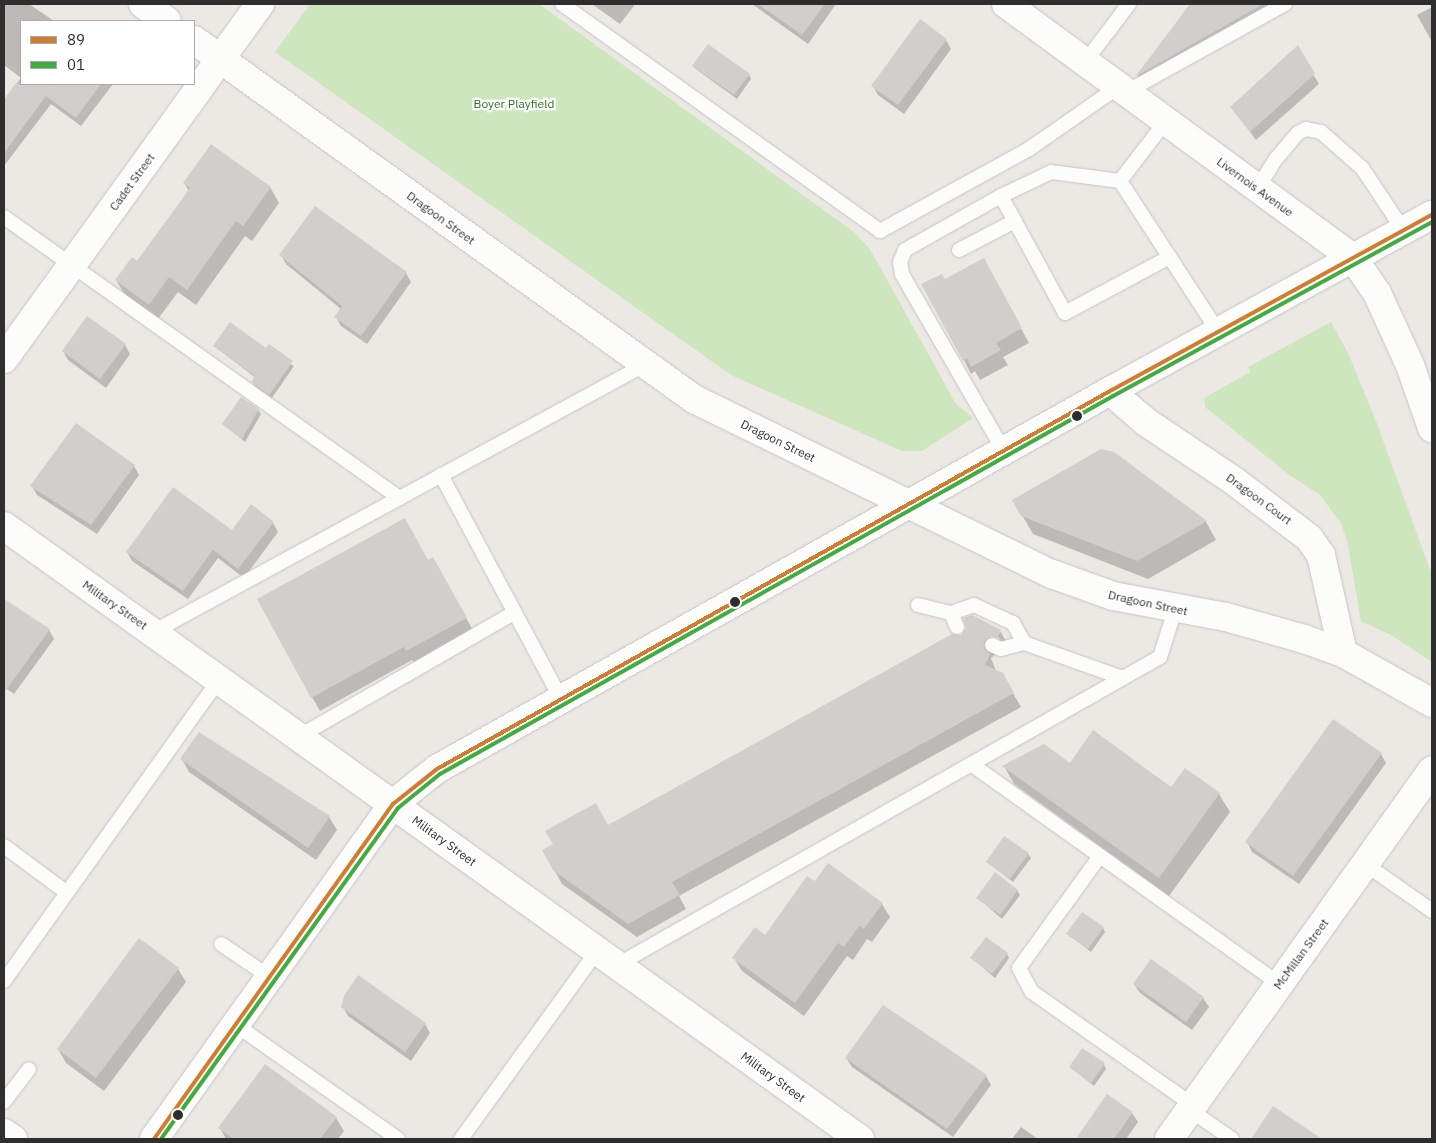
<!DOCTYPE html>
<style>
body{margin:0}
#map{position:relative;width:1436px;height:1143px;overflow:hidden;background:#ece8e4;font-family:"IBM Plex Sans",sans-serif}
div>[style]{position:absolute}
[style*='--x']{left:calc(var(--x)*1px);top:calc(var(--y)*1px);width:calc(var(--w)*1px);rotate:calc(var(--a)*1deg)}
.green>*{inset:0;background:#cee6be}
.shadow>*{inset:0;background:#0003}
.building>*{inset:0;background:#d1cecb}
.roads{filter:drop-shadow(0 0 1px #c5c4c5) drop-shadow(0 0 1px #c5c4c5)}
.service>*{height:14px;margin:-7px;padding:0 7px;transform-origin:7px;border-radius:7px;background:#fcfcfb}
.minor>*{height:28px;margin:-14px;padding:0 14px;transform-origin:14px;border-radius:14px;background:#fcfcfb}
.tertiary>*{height:28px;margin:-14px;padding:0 14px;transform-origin:14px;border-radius:14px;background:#fcfcfb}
.secondary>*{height:28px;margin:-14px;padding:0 14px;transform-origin:14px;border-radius:14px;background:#fcfcfb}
.bus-1>*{height:4px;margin:-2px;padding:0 2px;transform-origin:2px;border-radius:2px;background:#d07c32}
.bus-2>*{height:4px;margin:-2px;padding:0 2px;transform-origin:2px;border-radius:2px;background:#44aa42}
.dots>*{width:14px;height:14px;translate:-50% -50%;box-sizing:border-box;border:2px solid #fff;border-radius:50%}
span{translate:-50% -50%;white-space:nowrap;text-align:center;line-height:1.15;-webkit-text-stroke:4.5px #fff;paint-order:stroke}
.park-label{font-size:12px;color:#2c6e1b}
.street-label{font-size:12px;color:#2e2e2e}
.frame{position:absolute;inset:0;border:5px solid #2e2e2e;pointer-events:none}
.legend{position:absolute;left:20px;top:20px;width:175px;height:65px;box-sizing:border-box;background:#fff;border:1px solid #ababab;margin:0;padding:6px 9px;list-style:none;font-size:15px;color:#2e2e2e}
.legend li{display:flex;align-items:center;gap:10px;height:25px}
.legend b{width:25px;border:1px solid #ababab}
</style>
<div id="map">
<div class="green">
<i style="clip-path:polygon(310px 4px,539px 4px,854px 232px,870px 249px,956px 404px,973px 418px,922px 451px,902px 451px,731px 375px,275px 52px)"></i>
<i style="clip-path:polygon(1331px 322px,1348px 353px,1376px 421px,1432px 575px,1432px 662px,1391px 635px,1361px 621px,1347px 540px,1340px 522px,1320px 495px,1288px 474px,1205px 407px,1204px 398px,1250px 372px,1248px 367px)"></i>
</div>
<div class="shadow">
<i style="clip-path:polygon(4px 4px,29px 4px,54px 21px,21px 21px,21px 84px,113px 84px,81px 126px,51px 104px,4px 166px,4px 100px,21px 78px,4px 65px)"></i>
<i style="clip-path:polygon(592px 4px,633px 4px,634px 6px,620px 24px)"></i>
<i style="clip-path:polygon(752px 4px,836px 4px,808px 44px)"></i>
<i style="clip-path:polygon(1191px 4px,1276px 4px,1263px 22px,1144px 90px,1137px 77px)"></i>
<i style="clip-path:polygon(1432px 7px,1432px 42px,1417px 15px)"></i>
<i style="clip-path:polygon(946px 40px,951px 49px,904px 114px,878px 95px,873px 86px)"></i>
<i style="clip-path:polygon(1297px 47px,1319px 84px,1256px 140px,1232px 107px)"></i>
<i style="clip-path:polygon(693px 67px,749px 75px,751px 79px,737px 99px)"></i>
<i style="clip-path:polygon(184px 183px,270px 187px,279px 203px,252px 241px,245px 236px,196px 305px,178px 292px,158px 319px,125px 295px,116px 280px,138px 263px,189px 191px)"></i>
<i style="clip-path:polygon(281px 255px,406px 273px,411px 282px,367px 344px,341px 326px,336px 317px,341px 309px,286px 264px)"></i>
<i style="clip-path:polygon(990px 272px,1029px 343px,1003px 357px,1008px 365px,980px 380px,975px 371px,971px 374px,964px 360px,945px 281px)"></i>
<i style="clip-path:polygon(125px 345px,130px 354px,106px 388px,68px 360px,63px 351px)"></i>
<i style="clip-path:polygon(214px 346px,266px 350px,294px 366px,272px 398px,255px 386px,253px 382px,256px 378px)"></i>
<i style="clip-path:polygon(258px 410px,261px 414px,245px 442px,223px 424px)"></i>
<i style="clip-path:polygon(1113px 454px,1206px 522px,1216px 540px,1148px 579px,1033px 534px,1014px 501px)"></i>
<i style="clip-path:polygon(134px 466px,139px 475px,97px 534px,37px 495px,32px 486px)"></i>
<i style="clip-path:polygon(273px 523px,278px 532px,244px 578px,218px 558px,188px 599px,132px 561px,127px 552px)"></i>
<i style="clip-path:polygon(433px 559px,474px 632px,415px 664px,412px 660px,320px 711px,312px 697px)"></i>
<i style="clip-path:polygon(4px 599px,49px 630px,54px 639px,14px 694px,4px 687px)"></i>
<i style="clip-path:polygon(evenodd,1000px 631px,1008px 644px,991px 658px,996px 671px,1002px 674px,1021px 707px,679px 896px,686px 909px,637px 937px,562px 884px,544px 851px,608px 827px,961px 636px,1000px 631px,985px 634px,998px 637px,1001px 640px,984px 636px,985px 634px)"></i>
<i style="clip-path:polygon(1381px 754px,1386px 763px,1299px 884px,1252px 852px,1247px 842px)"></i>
<i style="clip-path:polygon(182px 759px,329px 817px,337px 830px,316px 860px,189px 772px)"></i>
<i style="clip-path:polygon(1070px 764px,1172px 789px,1186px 770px,1219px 794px,1230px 812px,1169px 896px,1014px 784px,1004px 766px)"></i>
<i style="clip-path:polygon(1028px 854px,1031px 858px,1013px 882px,987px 862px)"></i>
<i style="clip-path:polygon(815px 883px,882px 904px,890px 917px,872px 942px,867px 939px,853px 960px,847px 956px,804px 1016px,742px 971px,734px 958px,765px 936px)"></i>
<i style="clip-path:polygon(1017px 890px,1020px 895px,1002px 919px,978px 898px)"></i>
<i style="clip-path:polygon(1103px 928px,1105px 932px,1091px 952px,1068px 934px)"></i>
<i style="clip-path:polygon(1007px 954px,1009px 958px,995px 978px,972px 958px)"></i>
<i style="clip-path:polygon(178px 969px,186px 982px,104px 1091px,66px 1063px,58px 1049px)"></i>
<i style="clip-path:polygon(1134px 984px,1203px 998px,1209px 1007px,1192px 1030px,1140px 993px)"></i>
<i style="clip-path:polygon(343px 1007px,425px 1024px,430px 1033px,411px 1061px,348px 1016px)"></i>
<i style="clip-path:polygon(846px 1058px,986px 1076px,991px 1085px,953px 1137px,852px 1067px)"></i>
<i style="clip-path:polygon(1104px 1064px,1106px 1069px,1094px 1086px,1070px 1067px)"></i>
<i style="clip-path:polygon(1107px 1096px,1132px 1113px,1138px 1122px,1126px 1139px,1077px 1139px)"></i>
<i style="clip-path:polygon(1274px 1108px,1320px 1139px,1252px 1139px)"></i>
<i style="clip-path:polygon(336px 1118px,344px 1131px,338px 1139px,226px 1139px,220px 1128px)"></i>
<i style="clip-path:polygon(1021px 1127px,1038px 1139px,1012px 1139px)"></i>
</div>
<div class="building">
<i style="clip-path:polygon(758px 4px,825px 4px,802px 35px)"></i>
<i style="clip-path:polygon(1190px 4px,1263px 4px,1135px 77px)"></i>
<i style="clip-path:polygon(920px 19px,947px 39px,898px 105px,871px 86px)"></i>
<i style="clip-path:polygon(708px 44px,750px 74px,734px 95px,692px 66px)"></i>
<i style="clip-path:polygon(1298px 45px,1315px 74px,1250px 132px,1230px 107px)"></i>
<i style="clip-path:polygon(15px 84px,101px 84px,76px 118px,46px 96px,4px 153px,4px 100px)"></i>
<i style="clip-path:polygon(211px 144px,271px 187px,243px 226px,236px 221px,187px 290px,169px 277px,149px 305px,115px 280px,132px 257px,137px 261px,190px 188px,183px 183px)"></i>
<i style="clip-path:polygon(315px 206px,407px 272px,361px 336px,334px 317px,342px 306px,279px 255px)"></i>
<i style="clip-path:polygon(984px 258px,1022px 328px,996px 343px,1001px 350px,971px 367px,967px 358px,963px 361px,921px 284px,942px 274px,945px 279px)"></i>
<i style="clip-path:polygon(87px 316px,126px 344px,100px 379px,62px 351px)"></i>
<i style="clip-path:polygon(230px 322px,266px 348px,269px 344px,293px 361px,269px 395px,251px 382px,255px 376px,213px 346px)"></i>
<i style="clip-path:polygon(241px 397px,259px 409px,242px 439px,222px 424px)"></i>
<i style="clip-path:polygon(76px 423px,135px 465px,91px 525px,30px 486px)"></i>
<i style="clip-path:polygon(1101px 449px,1114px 452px,1207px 521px,1137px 561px,1021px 516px,1012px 500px)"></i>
<i style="clip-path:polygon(173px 487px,232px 530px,251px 504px,274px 522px,238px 569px,213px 550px,183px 591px,126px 552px)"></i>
<i style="clip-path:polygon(405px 518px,428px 560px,433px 557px,467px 618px,406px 651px,404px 647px,311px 698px,257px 599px)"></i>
<i style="clip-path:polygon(4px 599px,50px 629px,4px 693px)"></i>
<i style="clip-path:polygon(972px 615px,1001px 630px,997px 638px,991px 636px,984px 642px,985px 650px,990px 654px,985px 665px,1003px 673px,1014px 693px,672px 882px,680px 895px,628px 924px,553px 870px,542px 850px,553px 844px,545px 831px,596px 803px,608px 825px,952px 634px,961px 635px,966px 628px,963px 618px)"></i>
<i style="clip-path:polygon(1333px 719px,1382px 753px,1293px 876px,1245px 842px)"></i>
<i style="clip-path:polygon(1093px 730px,1171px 787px,1185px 768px,1220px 793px,1159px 878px,1002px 766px,1044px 744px,1070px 763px)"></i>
<i style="clip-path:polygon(199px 732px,330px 816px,308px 848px,180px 759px)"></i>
<i style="clip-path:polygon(1004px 836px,1029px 853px,1010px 879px,986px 862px)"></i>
<i style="clip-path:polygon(828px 863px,883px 903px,864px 929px,859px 926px,844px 947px,838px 943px,795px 1003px,732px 958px,755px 927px,765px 935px,807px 876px,815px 881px)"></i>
<i style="clip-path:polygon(995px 872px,1018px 890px,1000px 915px,976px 898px)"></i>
<i style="clip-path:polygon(1082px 912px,1104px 927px,1088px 949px,1066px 934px)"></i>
<i style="clip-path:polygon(986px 937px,1008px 953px,992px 974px,970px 958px)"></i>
<i style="clip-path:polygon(139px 938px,179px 968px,96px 1078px,57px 1049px)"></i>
<i style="clip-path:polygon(1151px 959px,1204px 997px,1186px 1022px,1133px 984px)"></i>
<i style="clip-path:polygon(358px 975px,426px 1023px,405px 1052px,341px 1007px,344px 996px)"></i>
<i style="clip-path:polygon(883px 1005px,987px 1075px,947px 1129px,845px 1058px)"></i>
<i style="clip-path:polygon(1082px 1048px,1105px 1063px,1091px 1083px,1069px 1067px)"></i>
<i style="clip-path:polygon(265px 1064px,337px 1117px,320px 1139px,234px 1139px,218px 1128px)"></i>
<i style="clip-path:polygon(1107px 1094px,1133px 1112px,1114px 1139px,1076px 1139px)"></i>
<i style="clip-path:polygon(1273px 1106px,1322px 1139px,1251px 1139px)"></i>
</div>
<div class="roads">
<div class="service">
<i style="--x:562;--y:4;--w:391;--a:35.5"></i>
<i style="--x:880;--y:231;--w:170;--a:-28.8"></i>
<i style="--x:1029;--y:149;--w:108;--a:-34.9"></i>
<i style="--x:1085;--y:62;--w:73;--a:-52.8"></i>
<i style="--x:1126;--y:92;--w:182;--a:-29"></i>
<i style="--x:1166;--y:121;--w:76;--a:127.5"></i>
<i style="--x:1120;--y:181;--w:181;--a:56.9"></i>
<i style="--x:1257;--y:189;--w:36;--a:-58"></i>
<i style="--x:1276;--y:159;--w:34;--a:-50"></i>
<i style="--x:1298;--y:133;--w:9;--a:-27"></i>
<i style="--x:1306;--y:129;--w:15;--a:11"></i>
<i style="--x:1321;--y:132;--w:55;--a:41.3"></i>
<i style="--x:1362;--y:168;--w:76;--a:56.3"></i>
<i style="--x:1001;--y:196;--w:133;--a:61.3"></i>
<i style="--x:1065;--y:313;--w:119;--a:-28.1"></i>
<i style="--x:4;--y:217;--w:485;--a:35.4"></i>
<i style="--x:959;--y:250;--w:63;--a:-27.4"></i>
<i style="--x:1004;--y:451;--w:204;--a:-120"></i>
<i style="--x:902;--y:274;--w:12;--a:-99"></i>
<i style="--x:900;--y:262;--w:13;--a:-67"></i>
<i style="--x:905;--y:250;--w:110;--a:-29.4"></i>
<i style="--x:1001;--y:196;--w:55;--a:-25.6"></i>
<i style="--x:1051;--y:172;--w:70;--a:7.4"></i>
<i style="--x:441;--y:475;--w:254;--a:61.8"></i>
<i style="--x:918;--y:605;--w:34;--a:14"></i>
<i style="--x:951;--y:613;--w:24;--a:-19"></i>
<i style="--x:974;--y:605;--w:43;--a:24.8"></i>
<i style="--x:1013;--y:623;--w:23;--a:61"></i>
<i style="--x:1024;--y:643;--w:105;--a:19.5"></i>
<i style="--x:951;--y:613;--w:15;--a:67"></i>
<i style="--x:153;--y:632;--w:561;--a:-28.53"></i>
<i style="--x:992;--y:645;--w:10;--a:24"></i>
<i style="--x:1001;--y:649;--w:24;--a:-15"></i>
<i style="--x:298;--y:737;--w:250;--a:-29.9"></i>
<i style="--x:971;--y:764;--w:379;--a:35.5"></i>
<i style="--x:4;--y:846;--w:77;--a:36.6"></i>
<i style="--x:1100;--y:856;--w:138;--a:125.9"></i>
<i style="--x:1019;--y:968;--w:27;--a:62"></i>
<i style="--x:1032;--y:992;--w:197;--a:35.1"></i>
<i style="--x:1365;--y:864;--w:82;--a:35"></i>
<i style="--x:221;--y:944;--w:59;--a:34"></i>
<i style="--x:617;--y:965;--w:624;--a:-29.56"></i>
<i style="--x:1160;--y:657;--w:49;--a:-72.3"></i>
<i style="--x:4;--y:981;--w:370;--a:-54.5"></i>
<i style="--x:236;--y:1025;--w:198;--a:35.1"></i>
<i style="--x:4;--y:1102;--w:41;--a:-52.9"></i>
<i style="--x:1190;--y:1110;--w:51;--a:34.6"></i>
<i style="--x:461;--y:1139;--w:232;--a:-54.1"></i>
</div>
<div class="minor">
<i style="--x:4;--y:359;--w:438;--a:-54.2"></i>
<i style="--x:1110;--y:391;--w:48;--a:40.7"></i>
<i style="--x:1146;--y:422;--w:106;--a:33.8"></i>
<i style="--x:1234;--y:481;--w:94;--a:37.2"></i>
<i style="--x:1309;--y:538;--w:21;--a:55"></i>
<i style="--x:1321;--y:555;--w:100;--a:77.3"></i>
<i style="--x:4;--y:526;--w:1053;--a:35.61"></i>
<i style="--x:4;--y:1133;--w:11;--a:34"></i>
<i style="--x:1169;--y:1139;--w:453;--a:-54.5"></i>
</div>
<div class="tertiary">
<i style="--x:154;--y:1139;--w:412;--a:-54.5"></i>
<i style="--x:393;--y:804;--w:56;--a:-38.5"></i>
<i style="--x:437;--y:769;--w:772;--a:-29.32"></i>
<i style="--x:1110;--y:391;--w:367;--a:-28.7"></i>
</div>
<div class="secondary">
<i style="--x:143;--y:4;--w:29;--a:35"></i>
<i style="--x:1006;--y:4;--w:430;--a:36.2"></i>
<i style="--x:1353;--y:258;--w:42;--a:55.6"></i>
<i style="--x:1377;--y:293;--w:79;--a:65.4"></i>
<i style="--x:1410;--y:365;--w:67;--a:70.8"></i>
<i style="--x:194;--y:40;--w:616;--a:35.68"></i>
<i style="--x:694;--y:399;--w:398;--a:26.1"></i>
<i style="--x:1052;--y:574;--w:65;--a:19.8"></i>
<i style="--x:1113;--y:596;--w:115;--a:10.5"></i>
<i style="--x:1226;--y:617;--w:81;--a:15.8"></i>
<i style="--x:1304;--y:639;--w:41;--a:19.7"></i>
<i style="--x:1343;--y:653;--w:102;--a:29.3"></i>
</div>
</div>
<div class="bus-1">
<i style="--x:154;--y:1139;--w:412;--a:-54.5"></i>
<i style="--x:393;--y:804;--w:56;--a:-38.5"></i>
<i style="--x:437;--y:769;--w:772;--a:-29.32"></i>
<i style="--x:1110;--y:391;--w:367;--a:-28.7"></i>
</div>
<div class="bus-2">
<i style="--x:161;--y:1139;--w:407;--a:-54.4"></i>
<i style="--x:398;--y:808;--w:54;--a:-39"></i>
<i style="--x:440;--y:774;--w:772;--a:-29.32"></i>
<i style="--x:1113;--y:396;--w:363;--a:-28.6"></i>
</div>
<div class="dots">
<i style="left:1077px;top:416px;background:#2e2e2e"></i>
<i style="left:735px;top:602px;background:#2e2e2e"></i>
<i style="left:178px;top:1115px;background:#2e2e2e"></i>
</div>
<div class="park-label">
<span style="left:514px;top:104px">Boyer Playfield</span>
</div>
<div class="street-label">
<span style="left:132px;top:182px;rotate:-54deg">Cadet Street</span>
<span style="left:1255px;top:187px;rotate:36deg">Livernois Avenue</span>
<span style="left:441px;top:218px;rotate:36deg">Dragoon Street</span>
<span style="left:778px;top:441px;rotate:26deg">Dragoon Street</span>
<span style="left:1259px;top:499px;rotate:36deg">Dragoon Court</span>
<span style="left:1148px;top:603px;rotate:12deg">Dragoon Street</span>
<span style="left:115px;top:605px;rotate:35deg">Military Street</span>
<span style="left:444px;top:841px;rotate:36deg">Military Street</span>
<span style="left:1301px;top:954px;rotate:-54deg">McMillan Street</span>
<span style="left:773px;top:1077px;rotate:36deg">Military Street</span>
</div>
<div class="frame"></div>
<ul class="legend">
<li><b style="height:6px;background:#d07c32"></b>89</li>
<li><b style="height:6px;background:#44aa42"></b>01</li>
</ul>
</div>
